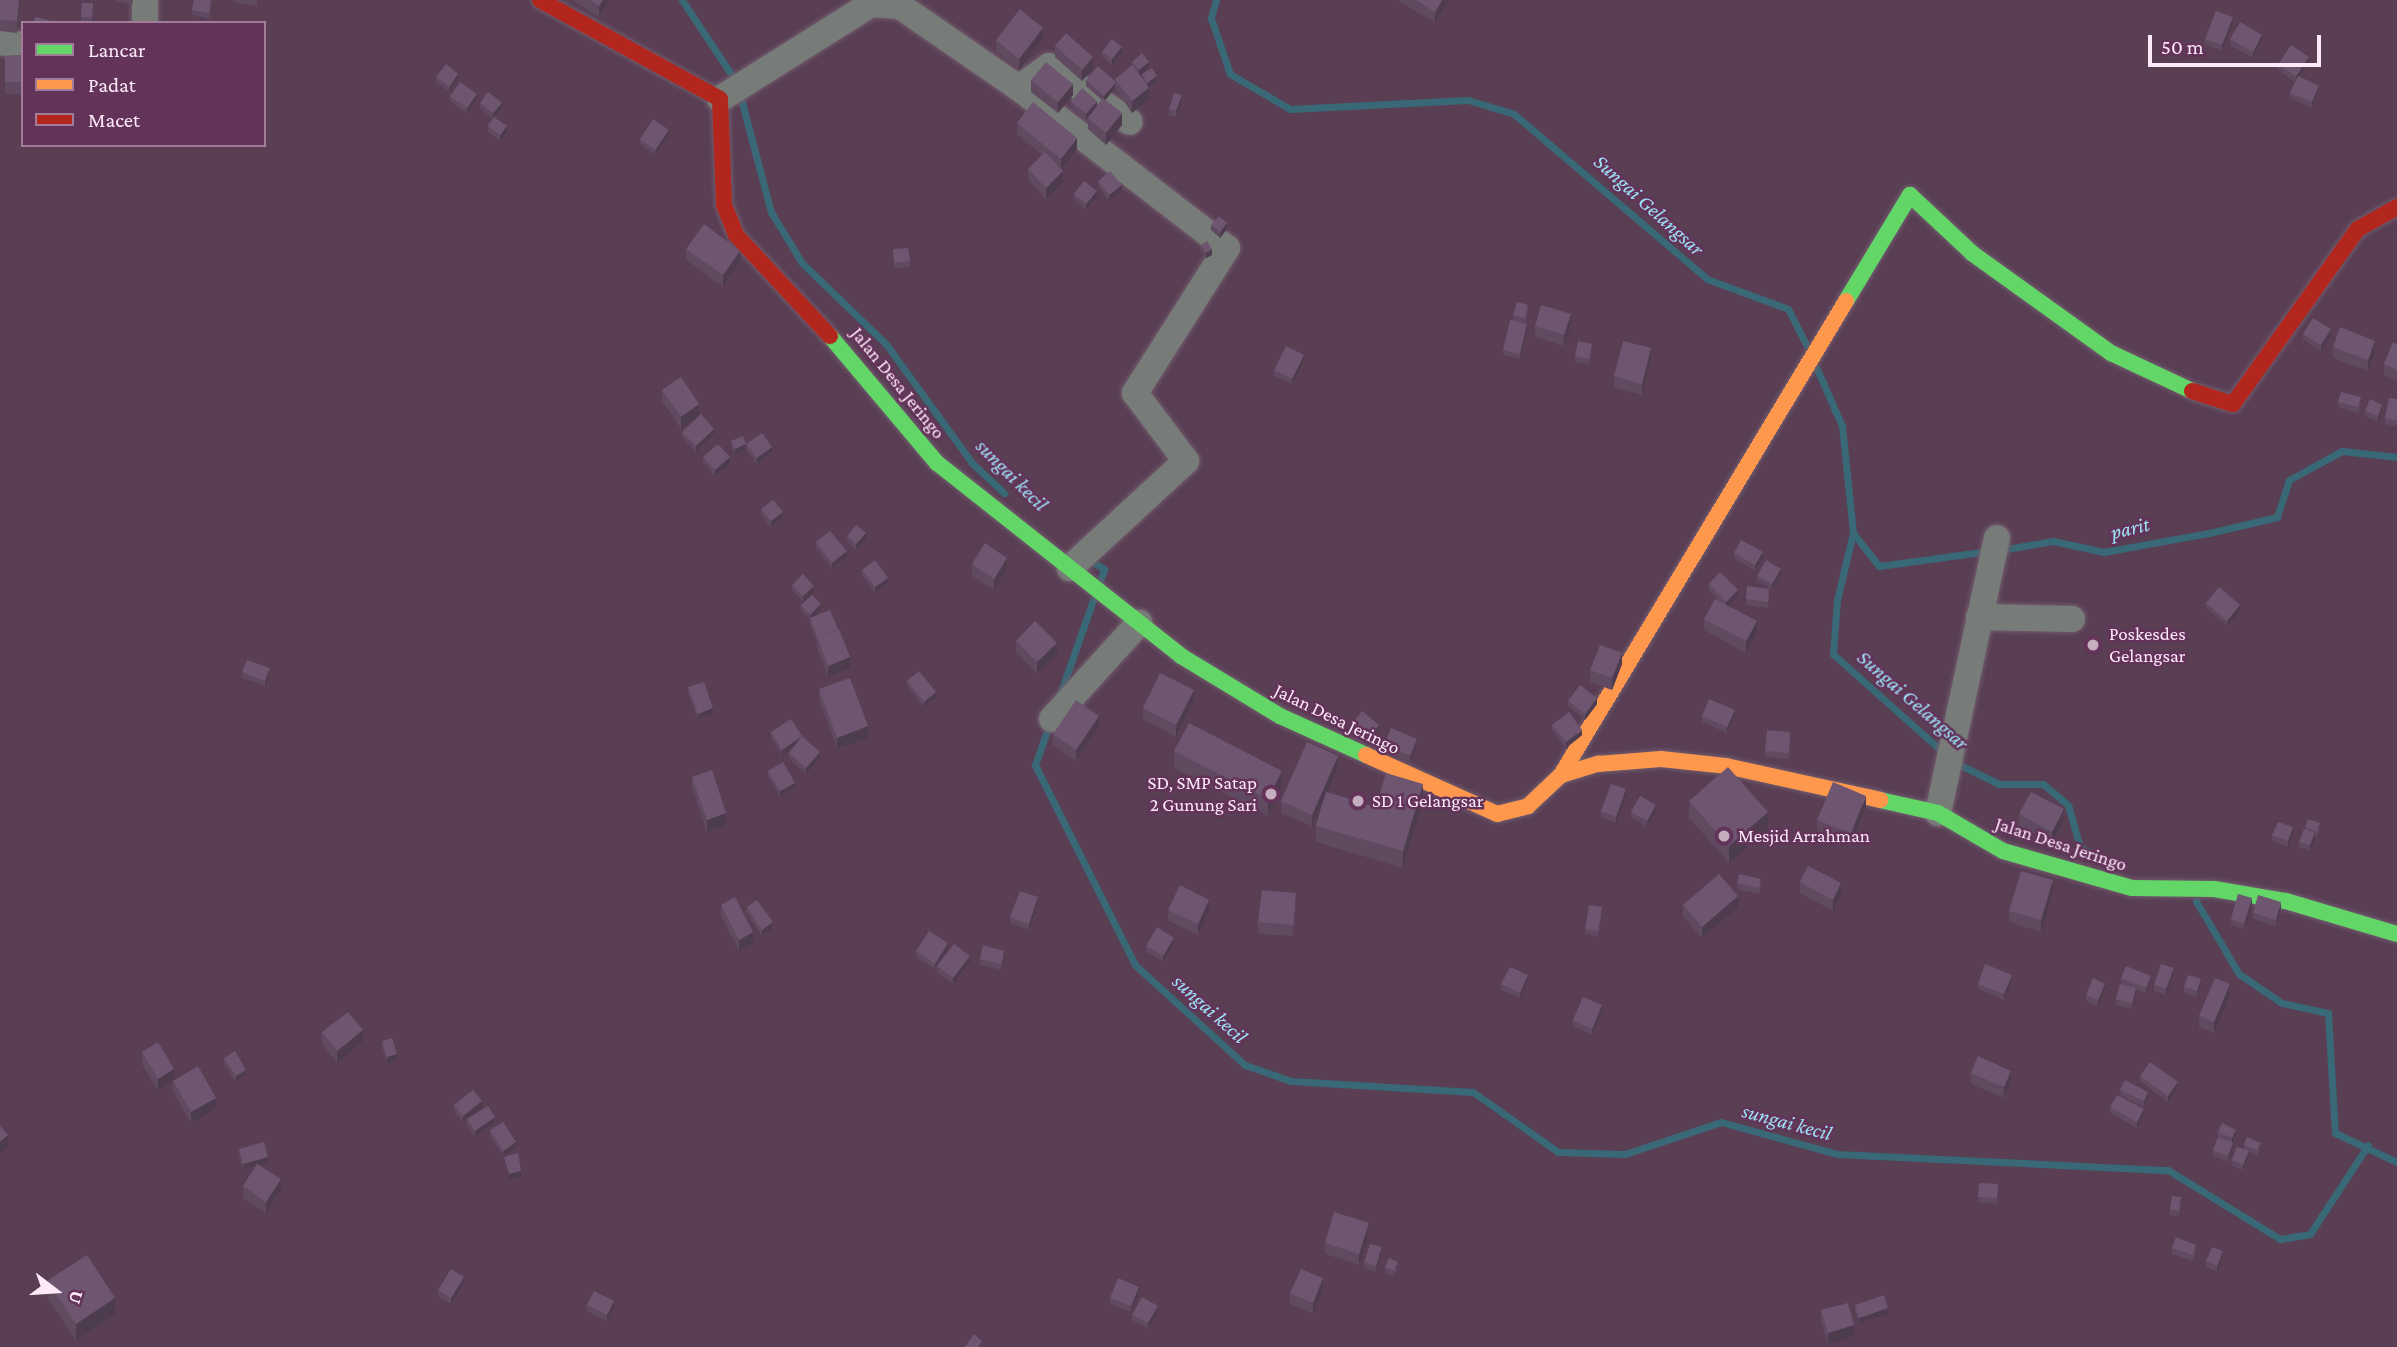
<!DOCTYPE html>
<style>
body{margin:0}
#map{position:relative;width:2397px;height:1347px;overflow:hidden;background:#593e54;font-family:"Crimson Pro",serif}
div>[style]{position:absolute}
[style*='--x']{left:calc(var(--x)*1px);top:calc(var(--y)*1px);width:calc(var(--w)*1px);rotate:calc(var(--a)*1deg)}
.stream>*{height:7px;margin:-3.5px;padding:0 3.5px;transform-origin:3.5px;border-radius:3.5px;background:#396977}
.roads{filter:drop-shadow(0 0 2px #715c6d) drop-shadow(0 0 2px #715c6d)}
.street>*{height:26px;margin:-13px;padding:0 13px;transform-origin:13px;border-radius:13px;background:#787c79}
.fast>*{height:16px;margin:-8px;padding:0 8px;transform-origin:8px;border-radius:8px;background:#63d668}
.slow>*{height:16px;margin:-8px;padding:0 8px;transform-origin:8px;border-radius:8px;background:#ff974d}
.jam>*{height:16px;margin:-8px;padding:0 8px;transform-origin:8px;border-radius:8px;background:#b3261e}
.wall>*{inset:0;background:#5f4a60}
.shaded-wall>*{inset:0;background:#4d3c4e}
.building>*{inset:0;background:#6e5670}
.dots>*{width:19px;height:19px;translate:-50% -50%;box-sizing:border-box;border:4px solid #64335a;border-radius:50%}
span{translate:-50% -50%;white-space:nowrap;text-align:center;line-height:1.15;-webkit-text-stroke:5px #64335a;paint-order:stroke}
.street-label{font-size:19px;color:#fdeaf8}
.poi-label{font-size:19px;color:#fdeaf8}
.left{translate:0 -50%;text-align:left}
.right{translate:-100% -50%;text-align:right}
.water-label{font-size:21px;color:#9ce1f3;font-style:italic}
.legend{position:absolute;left:21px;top:21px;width:245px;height:126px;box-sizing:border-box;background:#64335a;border:2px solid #a17c99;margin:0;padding:9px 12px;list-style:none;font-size:21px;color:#fdeaf8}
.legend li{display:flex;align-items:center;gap:14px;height:35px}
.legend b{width:35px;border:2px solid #a17c99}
.north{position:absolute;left:21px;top:1256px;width:70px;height:70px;-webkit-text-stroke:5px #64335a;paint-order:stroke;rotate:107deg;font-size:19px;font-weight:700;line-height:28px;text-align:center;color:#fdeaf8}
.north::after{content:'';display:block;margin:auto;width:24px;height:32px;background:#fdeaf8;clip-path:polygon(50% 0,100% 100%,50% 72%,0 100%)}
.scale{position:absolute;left:2148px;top:35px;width:173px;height:32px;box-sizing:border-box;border:4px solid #fdeaf8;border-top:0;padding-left:9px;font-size:21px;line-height:24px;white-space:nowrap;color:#fdeaf8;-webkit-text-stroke:5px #64335a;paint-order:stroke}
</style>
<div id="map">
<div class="stream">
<i style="--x:682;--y:0;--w:100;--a:56.5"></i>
<i style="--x:1216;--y:0;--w:19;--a:106"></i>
<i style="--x:1211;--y:18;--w:59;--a:71.3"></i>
<i style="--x:1230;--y:74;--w:69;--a:30.3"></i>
<i style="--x:1290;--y:109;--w:178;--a:-2.9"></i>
<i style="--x:1468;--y:100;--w:48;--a:16.9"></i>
<i style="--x:1514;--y:114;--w:254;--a:40.5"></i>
<i style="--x:1707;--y:279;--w:86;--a:20.3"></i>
<i style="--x:1788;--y:309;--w:42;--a:62.8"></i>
<i style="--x:740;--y:95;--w:121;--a:75.2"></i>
<i style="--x:771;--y:212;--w:60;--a:58.7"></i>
<i style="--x:802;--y:263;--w:117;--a:44"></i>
<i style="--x:886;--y:344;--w:147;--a:54.1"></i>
<i style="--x:972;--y:463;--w:44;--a:43.2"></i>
<i style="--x:1817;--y:369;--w:62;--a:66.3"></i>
<i style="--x:1842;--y:426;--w:108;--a:84.1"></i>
<i style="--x:1853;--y:533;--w:69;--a:103.4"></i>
<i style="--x:1837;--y:600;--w:54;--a:94.2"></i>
<i style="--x:1833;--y:654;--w:150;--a:41.8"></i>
<i style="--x:1853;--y:533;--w:42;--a:51.8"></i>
<i style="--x:1879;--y:566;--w:111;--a:-7.8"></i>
<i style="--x:2001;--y:550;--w:53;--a:-9.8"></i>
<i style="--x:2053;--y:541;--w:52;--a:12.2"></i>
<i style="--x:2104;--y:552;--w:107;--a:-10.3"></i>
<i style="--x:2209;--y:533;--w:70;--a:-13.2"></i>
<i style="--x:2277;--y:517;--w:39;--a:-72"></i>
<i style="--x:2289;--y:480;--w:60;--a:-28.7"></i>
<i style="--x:2342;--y:451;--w:55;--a:6.2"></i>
<i style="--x:1087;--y:559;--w:20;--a:30"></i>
<i style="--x:1104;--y:569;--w:10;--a:107"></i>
<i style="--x:1059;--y:697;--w:103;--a:-70.7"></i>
<i style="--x:1050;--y:722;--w:46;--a:109.2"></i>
<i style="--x:1035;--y:765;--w:224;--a:63.4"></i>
<i style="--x:1135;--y:965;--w:149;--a:42.3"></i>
<i style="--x:1245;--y:1065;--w:49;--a:19.2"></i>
<i style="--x:1291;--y:1081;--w:182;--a:3.5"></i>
<i style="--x:1473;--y:1092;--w:104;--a:35.2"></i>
<i style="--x:1558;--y:1152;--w:67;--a:1.7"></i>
<i style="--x:1625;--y:1154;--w:101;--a:-18.4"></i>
<i style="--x:1721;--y:1122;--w:120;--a:15.4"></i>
<i style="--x:1837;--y:1154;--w:331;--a:2.8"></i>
<i style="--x:2168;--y:1170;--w:132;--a:31.6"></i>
<i style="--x:2280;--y:1239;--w:30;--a:-9"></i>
<i style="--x:2310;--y:1234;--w:106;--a:-56.9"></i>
<i style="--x:1954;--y:762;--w:50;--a:26.1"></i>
<i style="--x:1999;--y:784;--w:44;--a:0"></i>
<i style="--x:2043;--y:784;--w:33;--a:40"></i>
<i style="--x:2068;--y:805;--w:44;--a:74.1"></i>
<i style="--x:2080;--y:847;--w:38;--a:29"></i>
<i style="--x:2196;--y:901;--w:85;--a:59.5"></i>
<i style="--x:2239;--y:974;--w:52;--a:34"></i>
<i style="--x:2282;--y:1003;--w:47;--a:12.3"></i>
<i style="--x:2328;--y:1013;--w:120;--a:86.7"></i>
<i style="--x:2335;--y:1133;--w:68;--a:25.1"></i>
</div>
<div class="roads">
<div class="street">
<i style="--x:145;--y:23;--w:23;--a:-90"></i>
<i style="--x:0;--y:42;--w:23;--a:7"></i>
<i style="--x:1019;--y:88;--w:37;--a:-36"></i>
<i style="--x:1049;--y:66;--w:98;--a:34.7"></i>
<i style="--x:720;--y:99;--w:178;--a:-32.2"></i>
<i style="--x:871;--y:4;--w:29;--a:4"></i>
<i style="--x:900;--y:6;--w:145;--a:34.6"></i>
<i style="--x:1019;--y:88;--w:262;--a:37.6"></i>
<i style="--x:1227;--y:248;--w:172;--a:122.4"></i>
<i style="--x:1135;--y:393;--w:85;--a:53.1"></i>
<i style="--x:1186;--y:461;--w:158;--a:137.3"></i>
<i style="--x:1979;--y:617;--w:93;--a:1.2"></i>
<i style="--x:1052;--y:719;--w:130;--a:-47.8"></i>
<i style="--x:1938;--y:813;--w:281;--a:-77.9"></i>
</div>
<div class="fast">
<i style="--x:1846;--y:301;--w:124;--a:-58.9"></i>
<i style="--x:1910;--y:195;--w:86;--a:43.1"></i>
<i style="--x:1973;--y:254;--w:170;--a:35.7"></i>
<i style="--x:2111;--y:353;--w:89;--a:25.1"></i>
<i style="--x:830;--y:336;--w:166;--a:49.9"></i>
<i style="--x:937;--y:463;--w:311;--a:38.3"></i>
<i style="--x:1181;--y:656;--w:116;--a:31.2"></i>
<i style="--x:1280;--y:716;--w:94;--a:24.4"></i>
<i style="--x:1880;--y:800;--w:59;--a:12.6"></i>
<i style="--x:1938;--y:813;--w:75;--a:30.3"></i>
<i style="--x:2003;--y:851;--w:134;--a:16"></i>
<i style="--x:2132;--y:888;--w:82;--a:0.7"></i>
<i style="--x:2214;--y:889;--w:73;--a:9.5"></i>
<i style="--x:2286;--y:901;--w:116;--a:16.6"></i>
</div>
<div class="slow">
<i style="--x:1366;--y:755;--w:144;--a:24.2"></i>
<i style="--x:1497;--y:814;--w:32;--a:-14"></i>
<i style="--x:1528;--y:806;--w:45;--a:-43.2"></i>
<i style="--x:1561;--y:775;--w:39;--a:-17"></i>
<i style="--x:1598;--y:764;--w:63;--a:-4.5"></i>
<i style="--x:1661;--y:759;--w:65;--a:6.1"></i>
<i style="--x:1726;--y:766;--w:158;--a:12.4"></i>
<i style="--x:1561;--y:775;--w:553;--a:-58.98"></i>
</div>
<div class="jam">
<i style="--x:540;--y:0;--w:205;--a:28.8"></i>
<i style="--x:720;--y:99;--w:106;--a:87.8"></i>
<i style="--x:724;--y:205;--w:32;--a:68"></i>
<i style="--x:736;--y:235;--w:138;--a:47.1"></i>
<i style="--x:2192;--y:391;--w:43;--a:17.6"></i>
<i style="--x:2233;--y:404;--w:215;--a:-54.5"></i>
<i style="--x:2358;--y:229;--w:45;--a:-29.4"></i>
</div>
</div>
<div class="wall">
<i style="clip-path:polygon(0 0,20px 0,17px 33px,0 31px)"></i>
<i style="clip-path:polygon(116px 0,133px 0,132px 5px,116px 1px)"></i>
<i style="clip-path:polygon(212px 0,209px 19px,192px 15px,192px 10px)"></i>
<i style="clip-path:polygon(234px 0,257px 0,257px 6px,234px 2px)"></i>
<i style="clip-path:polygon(572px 0,610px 0,599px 17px)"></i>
<i style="clip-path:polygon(1397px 0,1449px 0,1435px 23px)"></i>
<i style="clip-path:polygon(82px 3px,93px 3px,92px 23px,81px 22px)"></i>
<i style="clip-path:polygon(2233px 23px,2222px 51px,2205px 45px,2205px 39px)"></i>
<i style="clip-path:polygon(1043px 39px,1019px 70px,996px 51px,996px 40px)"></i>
<i style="clip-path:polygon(2230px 39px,2262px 40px,2253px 58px,2230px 45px)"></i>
<i style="clip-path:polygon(1055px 46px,1093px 69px,1082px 81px,1055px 57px)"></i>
<i style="clip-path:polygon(1102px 52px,1122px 53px,1112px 65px,1102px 57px)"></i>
<i style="clip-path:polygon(23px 55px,23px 94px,5px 94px,5px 56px)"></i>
<i style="clip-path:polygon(1132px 62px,1149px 67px,1140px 75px,1142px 78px,1142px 74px,1157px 82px,1149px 87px,1149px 99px,1132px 113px,1115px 88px,1105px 100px,1122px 125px,1106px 145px,1088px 129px,1088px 119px,1086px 120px,1071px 107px,1071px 102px,1097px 105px,1102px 100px,1086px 86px,1086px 80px,1115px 81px,1115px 79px,1132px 66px)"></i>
<i style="clip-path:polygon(2309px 63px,2299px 77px,2319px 91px,2312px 108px,2290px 98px,2290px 93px,2295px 82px,2278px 70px,2278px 65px)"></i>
<i style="clip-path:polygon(436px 77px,458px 80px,449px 92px,436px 82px)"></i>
<i style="clip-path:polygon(1031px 80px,1073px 95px,1058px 113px,1031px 92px)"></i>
<i style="clip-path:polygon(450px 96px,477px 99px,467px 114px,450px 101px)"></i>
<i style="clip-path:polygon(1182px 101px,1176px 117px,1169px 115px,1169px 109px)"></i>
<i style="clip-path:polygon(480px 103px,502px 108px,495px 117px,507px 131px,500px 141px,488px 132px,488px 126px,493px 119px,480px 108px)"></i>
<i style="clip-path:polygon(1017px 123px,1077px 149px,1062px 169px,1063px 182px,1046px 199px,1028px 180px,1028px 169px,1042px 155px,1017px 134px)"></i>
<i style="clip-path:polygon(669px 136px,655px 155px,640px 144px,640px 139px)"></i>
<i style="clip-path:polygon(1098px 181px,1122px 191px,1109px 201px,1098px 186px)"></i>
<i style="clip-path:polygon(1074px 194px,1097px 197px,1086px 210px,1074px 200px)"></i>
<i style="clip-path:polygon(1211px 225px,1227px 229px,1220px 238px,1211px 230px)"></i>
<i style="clip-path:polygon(1201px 245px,1212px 255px,1206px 258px,1201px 251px)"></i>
<i style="clip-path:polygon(686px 249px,740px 262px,723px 287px,686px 260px)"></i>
<i style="clip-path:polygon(893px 249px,910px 261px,910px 267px,894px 268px)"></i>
<i style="clip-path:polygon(1528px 311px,1525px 323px,1513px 321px,1513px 315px)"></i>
<i style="clip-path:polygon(1571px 325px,1564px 346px,1535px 337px,1535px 326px)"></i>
<i style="clip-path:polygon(1527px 330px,1520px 359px,1503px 355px,1503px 350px)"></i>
<i style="clip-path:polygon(2303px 334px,2331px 335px,2321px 351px,2303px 339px)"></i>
<i style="clip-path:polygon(2397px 344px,2397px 381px,2384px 376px,2384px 364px)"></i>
<i style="clip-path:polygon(2333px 347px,2375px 352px,2368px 371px,2333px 358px)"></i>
<i style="clip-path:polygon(1592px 350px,1589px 365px,1575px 362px,1575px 356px)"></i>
<i style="clip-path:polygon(1651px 359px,1642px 395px,1614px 388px,1614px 376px)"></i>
<i style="clip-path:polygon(1304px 361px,1292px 384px,1274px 376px,1274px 370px)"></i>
<i style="clip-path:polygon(662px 390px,699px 404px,681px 429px,662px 401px)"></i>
<i style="clip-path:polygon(2397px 399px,2397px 427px,2385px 424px,2385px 418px)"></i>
<i style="clip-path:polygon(2338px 402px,2361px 403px,2358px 413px,2338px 407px)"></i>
<i style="clip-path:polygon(2382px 410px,2378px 422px,2365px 416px,2365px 411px)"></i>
<i style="clip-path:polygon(682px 432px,714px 434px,696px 452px,682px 437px)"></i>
<i style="clip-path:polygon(731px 441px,746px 444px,772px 452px,757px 464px,746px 450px,735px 455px,731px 447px)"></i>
<i style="clip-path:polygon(703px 457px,730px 463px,715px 476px,703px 463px)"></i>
<i style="clip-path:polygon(761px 509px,783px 517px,771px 527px,761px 515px)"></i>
<i style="clip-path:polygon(847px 536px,866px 539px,856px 550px,847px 542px)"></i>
<i style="clip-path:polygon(816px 542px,847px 557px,832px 569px,816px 548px)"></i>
<i style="clip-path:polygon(1734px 553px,1763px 558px,1755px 571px,1734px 558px)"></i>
<i style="clip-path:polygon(972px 564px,1007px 569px,994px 590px,972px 576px)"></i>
<i style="clip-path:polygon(862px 570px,888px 583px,875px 593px,862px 575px)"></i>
<i style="clip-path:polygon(1781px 574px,1772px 590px,1757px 581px,1757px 576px)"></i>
<i style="clip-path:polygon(1709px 584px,1738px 596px,1728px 605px,1757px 632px,1746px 653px,1704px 630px,1704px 619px,1719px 601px,1709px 590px)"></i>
<i style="clip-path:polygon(792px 585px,814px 592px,803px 602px,792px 590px)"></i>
<i style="clip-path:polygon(1769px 594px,1768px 608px,1746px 605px,1746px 599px)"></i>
<i style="clip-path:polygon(2206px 603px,2240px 611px,2227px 626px,2206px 608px)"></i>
<i style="clip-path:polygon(801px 605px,821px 610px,814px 617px,850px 668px,828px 677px,817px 648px,817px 643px,810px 624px,810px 620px,801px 611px)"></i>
<i style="clip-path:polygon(1016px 641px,1057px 654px,1037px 674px,1016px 652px)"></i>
<i style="clip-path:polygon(1622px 664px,1612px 690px,1590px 682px,1590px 670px)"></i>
<i style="clip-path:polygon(242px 672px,270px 674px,265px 686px,242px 678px)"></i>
<i style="clip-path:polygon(907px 681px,936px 698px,924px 707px,907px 686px)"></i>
<i style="clip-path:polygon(688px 687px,713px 714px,698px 719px,688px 693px)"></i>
<i style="clip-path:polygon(819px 689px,868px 738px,837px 749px,819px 700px)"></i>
<i style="clip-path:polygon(1194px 701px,1176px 737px,1143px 719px,1143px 708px)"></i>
<i style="clip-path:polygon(1568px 701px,1597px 704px,1585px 720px,1568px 706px)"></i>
<i style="clip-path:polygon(1702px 716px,1735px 716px,1727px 733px,1702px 722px)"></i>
<i style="clip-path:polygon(1352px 724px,1379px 731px,1370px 743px,1352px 730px)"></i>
<i style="clip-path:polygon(1552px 725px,1582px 735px,1566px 748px,1552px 730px)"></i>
<i style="clip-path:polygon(1099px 727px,1076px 761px,1053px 745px,1053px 734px)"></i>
<i style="clip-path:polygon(771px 732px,802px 736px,820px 758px,806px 774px,789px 758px,789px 753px,791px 749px,782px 755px,771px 737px)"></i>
<i style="clip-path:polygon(1790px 738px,1789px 759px,1765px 757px,1765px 751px)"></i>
<i style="clip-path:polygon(1384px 745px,1417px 745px,1410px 762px,1384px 750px)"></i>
<i style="clip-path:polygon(1174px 751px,1282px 788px,1268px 816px,1174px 768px)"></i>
<i style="clip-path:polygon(1338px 768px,1327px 792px,1376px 807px,1423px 800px,1403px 868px,1316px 842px,1316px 826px,1322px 804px,1312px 826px,1281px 813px,1281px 801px)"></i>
<i style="clip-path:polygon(768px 771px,795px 788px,780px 797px,768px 776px)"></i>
<i style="clip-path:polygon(692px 777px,726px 825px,707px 832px,692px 788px)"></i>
<i style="clip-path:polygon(1626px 795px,1616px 823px,1601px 817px,1601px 811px)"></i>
<i style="clip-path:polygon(1689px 801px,1768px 829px,1729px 863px,1689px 818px)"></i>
<i style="clip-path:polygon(1866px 807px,1851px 845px,1817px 831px,1817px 820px)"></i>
<i style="clip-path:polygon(1656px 811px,1647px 827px,1631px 818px,1631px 812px)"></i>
<i style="clip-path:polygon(2019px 814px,2064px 820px,2052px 843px,2019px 826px)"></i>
<i style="clip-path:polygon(2305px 827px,2320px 829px,2317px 837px,2315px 836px,2310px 851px,2299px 847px,2299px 842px,2305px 830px)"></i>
<i style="clip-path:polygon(2293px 833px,2288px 847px,2272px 841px,2272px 835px)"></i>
<i style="clip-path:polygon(1800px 882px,1841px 895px,1833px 911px,1800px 893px)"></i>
<i style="clip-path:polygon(1737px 883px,1761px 885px,1759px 894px,1737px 889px)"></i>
<i style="clip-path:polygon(2053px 892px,2041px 932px,2009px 922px,2009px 911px)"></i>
<i style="clip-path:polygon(1038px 903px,1029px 930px,1010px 923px,1010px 917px)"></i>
<i style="clip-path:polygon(1296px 904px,1293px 936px,1258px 934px,1258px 922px)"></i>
<i style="clip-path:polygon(2252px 904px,2244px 929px,2231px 925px,2231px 919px)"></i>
<i style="clip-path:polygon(721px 905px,753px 944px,739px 951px,721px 916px)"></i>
<i style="clip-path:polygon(1683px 905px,1738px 907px,1702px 938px,1683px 917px)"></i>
<i style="clip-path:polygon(747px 907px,773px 928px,762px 936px,747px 913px)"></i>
<i style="clip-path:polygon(2281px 908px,2276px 926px,2253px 919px,2253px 913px)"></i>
<i style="clip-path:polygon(1168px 910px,1209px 911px,1198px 935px,1168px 921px)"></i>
<i style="clip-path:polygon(1602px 913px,1598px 937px,1585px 934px,1585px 929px)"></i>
<i style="clip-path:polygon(1174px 943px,1163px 962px,1146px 952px,1146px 946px)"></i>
<i style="clip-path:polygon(948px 949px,940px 963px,970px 962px,953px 984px,937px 972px,937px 967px,935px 969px,916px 957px,916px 951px)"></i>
<i style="clip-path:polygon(1004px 956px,1001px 970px,980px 965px,980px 959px)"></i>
<i style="clip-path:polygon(2174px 974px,2166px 995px,2154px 991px,2154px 985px)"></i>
<i style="clip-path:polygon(2121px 978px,2151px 981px,2146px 993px,2136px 990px,2136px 994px,2132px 1009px,2116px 1005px,2116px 999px,2121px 984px)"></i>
<i style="clip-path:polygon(2012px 980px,2004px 1000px,1978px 989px,1978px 984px)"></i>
<i style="clip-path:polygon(1528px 981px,1520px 998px,1501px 990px,1501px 984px)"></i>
<i style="clip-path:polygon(2201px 985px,2197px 997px,2184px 993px,2184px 987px)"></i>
<i style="clip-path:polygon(2105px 989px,2098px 1006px,2086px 1001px,2086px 995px)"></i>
<i style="clip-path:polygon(2230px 996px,2214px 1033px,2199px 1027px,2199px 1016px)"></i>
<i style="clip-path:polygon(1602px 1011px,1592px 1035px,1573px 1026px,1573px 1020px)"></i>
<i style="clip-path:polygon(322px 1032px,363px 1041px,337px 1063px,322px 1044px)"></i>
<i style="clip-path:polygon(382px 1041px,397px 1060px,387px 1063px,382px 1047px)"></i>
<i style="clip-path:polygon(142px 1052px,174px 1080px,216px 1109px,191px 1123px,173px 1092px,173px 1081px,158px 1091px,142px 1064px)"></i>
<i style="clip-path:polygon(224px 1058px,246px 1075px,236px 1082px,224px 1064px)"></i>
<i style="clip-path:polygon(1971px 1073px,2011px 1082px,2004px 1098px,1971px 1084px)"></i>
<i style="clip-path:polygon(2140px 1076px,2178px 1087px,2168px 1102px,2140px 1081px)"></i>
<i style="clip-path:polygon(2120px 1090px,2148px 1097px,2144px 1107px,2120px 1095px)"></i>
<i style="clip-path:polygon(454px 1105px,482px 1107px,463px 1122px,454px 1111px)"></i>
<i style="clip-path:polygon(2110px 1107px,2144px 1115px,2137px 1128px,2110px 1113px)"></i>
<i style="clip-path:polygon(467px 1119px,495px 1123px,475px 1137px,467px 1125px)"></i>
<i style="clip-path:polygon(490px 1130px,516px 1148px,503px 1156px,490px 1136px)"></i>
<i style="clip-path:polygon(2218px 1132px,2236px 1136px,2233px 1143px,2233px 1149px,2228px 1162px,2213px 1156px,2213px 1150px,2218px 1137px)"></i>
<i style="clip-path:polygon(2244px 1145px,2261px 1148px,2257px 1156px,2249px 1152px,2249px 1157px,2243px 1170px,2232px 1166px,2232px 1160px,2244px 1149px)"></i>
<i style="clip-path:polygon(239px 1149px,268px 1163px,260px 1165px,281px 1190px,266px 1213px,243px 1198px,243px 1186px,255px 1167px,243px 1170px,239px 1155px)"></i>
<i style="clip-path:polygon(1979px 1183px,1998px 1184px,1997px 1204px,1978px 1202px)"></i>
<i style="clip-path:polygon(2181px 1203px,2179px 1216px,2170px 1215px,2170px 1209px)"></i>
<i style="clip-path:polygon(1369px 1234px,1359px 1265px,1325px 1254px,1325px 1243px)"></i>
<i style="clip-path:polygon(2172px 1248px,2196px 1250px,2193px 1261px,2172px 1254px)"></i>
<i style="clip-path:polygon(1382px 1253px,1376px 1272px,1364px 1268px,1364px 1262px)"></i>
<i style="clip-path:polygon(2223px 1257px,2217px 1272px,2206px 1267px,2206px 1261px)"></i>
<i style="clip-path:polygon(1385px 1267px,1398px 1268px,1394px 1276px,1385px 1273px)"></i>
<i style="clip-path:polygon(47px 1281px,115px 1315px,76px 1341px,47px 1297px)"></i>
<i style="clip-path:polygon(464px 1283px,451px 1304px,438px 1296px,438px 1290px)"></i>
<i style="clip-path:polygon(1323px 1290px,1313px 1314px,1290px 1304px,1290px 1293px)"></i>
<i style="clip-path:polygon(1139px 1293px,1131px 1312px,1110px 1304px,1110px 1298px)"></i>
<i style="clip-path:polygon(587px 1305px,614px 1307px,607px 1321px,587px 1311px)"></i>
<i style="clip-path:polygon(1855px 1305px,1888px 1314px,1859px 1323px,1855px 1311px)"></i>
<i style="clip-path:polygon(1821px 1310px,1854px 1336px,1828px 1344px,1821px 1322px)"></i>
<i style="clip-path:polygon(1158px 1312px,1148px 1329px,1132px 1320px,1132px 1315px)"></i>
</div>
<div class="shaded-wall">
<i style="clip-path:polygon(19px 0,20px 0,17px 33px,17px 21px)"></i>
<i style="clip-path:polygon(603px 0,610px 0,599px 17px,599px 6px)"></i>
<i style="clip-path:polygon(1442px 0,1449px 0,1435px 23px,1435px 12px)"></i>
<i style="clip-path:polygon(2233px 17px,2233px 23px,2222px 51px,2222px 45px)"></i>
<i style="clip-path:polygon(1043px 28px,1043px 39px,1019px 70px,1019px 59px)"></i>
<i style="clip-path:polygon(2262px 35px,2262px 40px,2253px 58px,2253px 52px)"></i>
<i style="clip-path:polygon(1122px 47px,1122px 53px,1112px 65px,1112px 59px)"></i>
<i style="clip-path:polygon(1093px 57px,1093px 69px,1082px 81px,1082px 70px)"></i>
<i style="clip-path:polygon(2309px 57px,2309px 63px,2296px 82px,2296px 76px)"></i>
<i style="clip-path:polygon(1149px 62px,1149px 67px,1139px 76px,1139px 70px)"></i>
<i style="clip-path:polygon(458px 74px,458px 80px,449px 92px,449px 87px)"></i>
<i style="clip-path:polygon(1157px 76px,1157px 82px,1147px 88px,1147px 83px)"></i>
<i style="clip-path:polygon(1115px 83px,1115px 88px,1104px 102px,1104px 96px)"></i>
<i style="clip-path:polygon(1073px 84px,1073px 95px,1058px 113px,1058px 102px)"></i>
<i style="clip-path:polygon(2319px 86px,2319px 91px,2312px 108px,2312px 102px)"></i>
<i style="clip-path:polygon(1149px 88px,1149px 99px,1132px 113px,1132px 101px)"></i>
<i style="clip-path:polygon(477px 94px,477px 99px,467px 114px,467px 108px)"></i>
<i style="clip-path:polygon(1182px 95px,1182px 101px,1176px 117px,1176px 111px)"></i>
<i style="clip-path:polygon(1097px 101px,1097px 106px,1086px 120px,1086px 114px)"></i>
<i style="clip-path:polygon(502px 103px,502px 108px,493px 119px,493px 113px)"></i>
<i style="clip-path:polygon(1122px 113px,1122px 125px,1106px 145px,1106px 133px)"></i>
<i style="clip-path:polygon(507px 126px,507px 131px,500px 141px,500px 135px)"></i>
<i style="clip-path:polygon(669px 130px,669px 136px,655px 155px,655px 150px)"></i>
<i style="clip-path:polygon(1077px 138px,1077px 149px,1061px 170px,1061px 159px)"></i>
<i style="clip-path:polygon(1063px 171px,1063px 182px,1046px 199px,1046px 188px)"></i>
<i style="clip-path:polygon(1122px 185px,1122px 191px,1109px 201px,1109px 195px)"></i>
<i style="clip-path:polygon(1097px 191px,1097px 197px,1086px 210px,1086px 204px)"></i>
<i style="clip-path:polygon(1227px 223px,1227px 229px,1220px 238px,1220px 232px)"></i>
<i style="clip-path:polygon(1212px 249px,1212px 255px,1206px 258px,1206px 253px)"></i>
<i style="clip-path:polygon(740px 251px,740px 262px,723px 287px,723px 275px)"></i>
<i style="clip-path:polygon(1571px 314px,1571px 325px,1564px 346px,1564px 335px)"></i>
<i style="clip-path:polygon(1527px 324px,1527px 330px,1520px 359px,1520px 354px)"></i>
<i style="clip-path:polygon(2331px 329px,2331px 335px,2321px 351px,2321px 345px)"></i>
<i style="clip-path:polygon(2375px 341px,2375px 352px,2368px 371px,2368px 360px)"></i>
<i style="clip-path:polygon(1651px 348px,1651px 359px,1642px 395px,1642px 384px)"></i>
<i style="clip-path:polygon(1304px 355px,1304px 361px,1292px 384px,1292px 379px)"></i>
<i style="clip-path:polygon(699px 404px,699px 416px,681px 429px,681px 417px)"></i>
<i style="clip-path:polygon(2382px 405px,2382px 410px,2378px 422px,2378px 416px)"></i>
<i style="clip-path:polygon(714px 429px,714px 434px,696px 452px,696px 446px)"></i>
<i style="clip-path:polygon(746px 444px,746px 450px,735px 455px,735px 449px)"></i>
<i style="clip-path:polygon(772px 447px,772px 452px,757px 464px,757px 458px)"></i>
<i style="clip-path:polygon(730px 457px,730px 463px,715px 476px,715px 470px)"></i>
<i style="clip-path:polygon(783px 512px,783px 517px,771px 527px,771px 521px)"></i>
<i style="clip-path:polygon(866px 533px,866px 539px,856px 550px,856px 544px)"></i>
<i style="clip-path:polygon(847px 551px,847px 557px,832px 569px,832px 563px)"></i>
<i style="clip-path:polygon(1763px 552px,1763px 558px,1755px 571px,1755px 565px)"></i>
<i style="clip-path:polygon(1007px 558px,1007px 569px,994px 590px,994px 579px)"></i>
<i style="clip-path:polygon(1781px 569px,1781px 574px,1772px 590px,1772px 584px)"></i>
<i style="clip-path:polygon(888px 578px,888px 583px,875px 593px,875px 587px)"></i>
<i style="clip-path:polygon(814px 586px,814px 592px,803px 602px,803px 596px)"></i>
<i style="clip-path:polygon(1738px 590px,1738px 596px,1726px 608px,1726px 602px)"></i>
<i style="clip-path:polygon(821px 604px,821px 610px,810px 620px,810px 615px)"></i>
<i style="clip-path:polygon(2240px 605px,2240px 611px,2227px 626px,2227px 621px)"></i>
<i style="clip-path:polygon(1757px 621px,1757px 632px,1746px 653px,1746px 641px)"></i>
<i style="clip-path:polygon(1057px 643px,1057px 654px,1037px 674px,1037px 662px)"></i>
<i style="clip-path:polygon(1622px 653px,1622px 664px,1612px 690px,1612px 678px)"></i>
<i style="clip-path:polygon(850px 657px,850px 668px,828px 677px,828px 666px)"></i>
<i style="clip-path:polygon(270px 668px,270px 674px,265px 686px,265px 681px)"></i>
<i style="clip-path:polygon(1194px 690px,1194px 701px,1176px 737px,1176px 725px)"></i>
<i style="clip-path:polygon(936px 692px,936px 698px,924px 707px,924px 702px)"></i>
<i style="clip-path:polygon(1597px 698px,1597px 704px,1585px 720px,1585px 714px)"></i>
<i style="clip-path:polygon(713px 708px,713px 714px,698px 719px,698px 714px)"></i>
<i style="clip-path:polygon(1735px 710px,1735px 716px,1727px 733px,1727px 727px)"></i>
<i style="clip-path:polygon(1099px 716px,1099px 727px,1076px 761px,1076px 750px)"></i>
<i style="clip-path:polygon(1379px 725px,1379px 731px,1370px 743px,1370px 738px)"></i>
<i style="clip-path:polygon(868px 726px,868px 738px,837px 749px,837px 738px)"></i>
<i style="clip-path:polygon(1582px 730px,1582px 735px,1566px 748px,1566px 742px)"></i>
<i style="clip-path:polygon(802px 736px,802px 742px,782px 755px,782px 750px)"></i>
<i style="clip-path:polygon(1417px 739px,1417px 745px,1410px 762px,1410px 756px)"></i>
<i style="clip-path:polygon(820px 752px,820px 758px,806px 774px,806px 768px)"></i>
<i style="clip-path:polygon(1338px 756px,1338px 768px,1312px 826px,1312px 815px)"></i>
<i style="clip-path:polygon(1282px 771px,1282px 788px,1268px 816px,1268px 799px)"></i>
<i style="clip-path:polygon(795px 783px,795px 788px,780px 797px,780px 791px)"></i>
<i style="clip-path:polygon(1423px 784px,1423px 800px,1403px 868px,1403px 851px)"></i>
<i style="clip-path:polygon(1626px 789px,1626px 795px,1616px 823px,1616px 817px)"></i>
<i style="clip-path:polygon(1866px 796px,1866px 807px,1851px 845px,1851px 833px)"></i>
<i style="clip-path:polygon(1656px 805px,1656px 811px,1647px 827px,1647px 821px)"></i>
<i style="clip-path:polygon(2064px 809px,2064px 820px,2052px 843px,2052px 832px)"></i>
<i style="clip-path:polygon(1768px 812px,1768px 829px,1729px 863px,1729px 846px)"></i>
<i style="clip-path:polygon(726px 813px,726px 825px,707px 832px,707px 820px)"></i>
<i style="clip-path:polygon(2293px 827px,2293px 833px,2288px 847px,2288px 841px)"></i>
<i style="clip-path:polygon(2315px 833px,2315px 839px,2310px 851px,2310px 845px)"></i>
<i style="clip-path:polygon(2053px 880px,2053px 892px,2041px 932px,2041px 920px)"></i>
<i style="clip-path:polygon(1841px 883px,1841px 895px,1833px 911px,1833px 900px)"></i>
<i style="clip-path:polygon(1738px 896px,1738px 907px,1702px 938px,1702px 927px)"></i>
<i style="clip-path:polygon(1038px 897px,1038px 903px,1029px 930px,1029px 924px)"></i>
<i style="clip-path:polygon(2252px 898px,2252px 904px,2244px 929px,2244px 924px)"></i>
<i style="clip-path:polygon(1209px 900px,1209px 911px,1198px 935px,1198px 924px)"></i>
<i style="clip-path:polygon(2281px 902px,2281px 908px,2276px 926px,2276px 920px)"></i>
<i style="clip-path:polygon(773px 922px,773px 928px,762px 936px,762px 930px)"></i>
<i style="clip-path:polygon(753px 932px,753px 944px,739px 951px,739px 940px)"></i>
<i style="clip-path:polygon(1174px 938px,1174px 943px,1163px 962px,1163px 956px)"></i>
<i style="clip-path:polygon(948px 943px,948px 949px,935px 969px,935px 964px)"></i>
<i style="clip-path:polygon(970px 956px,970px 962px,953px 984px,953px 978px)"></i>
<i style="clip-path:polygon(2174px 968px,2174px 974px,2166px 995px,2166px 989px)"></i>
<i style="clip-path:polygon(1528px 975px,1528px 981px,1520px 998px,1520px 993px)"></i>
<i style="clip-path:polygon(2012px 975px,2012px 980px,2004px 1000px,2004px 994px)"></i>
<i style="clip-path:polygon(2151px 976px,2151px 981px,2146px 993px,2146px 988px)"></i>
<i style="clip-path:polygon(2201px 979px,2201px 985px,2197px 997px,2197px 991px)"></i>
<i style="clip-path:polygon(2105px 984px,2105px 989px,2098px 1006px,2098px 1000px)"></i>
<i style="clip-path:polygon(2230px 984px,2230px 996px,2214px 1033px,2214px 1022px)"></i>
<i style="clip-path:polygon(2136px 988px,2136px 994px,2132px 1009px,2132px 1004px)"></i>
<i style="clip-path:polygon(1602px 1005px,1602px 1011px,1592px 1035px,1592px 1029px)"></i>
<i style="clip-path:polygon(363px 1030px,363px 1041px,337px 1063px,337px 1051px)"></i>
<i style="clip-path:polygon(397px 1054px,397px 1060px,387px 1063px,387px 1057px)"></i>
<i style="clip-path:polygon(174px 1069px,174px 1080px,158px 1091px,158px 1079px)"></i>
<i style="clip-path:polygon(246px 1070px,246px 1075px,236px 1082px,236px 1076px)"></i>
<i style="clip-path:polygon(2011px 1071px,2011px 1082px,2004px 1098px,2004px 1087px)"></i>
<i style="clip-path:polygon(2178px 1082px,2178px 1087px,2168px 1102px,2168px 1096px)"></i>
<i style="clip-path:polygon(2148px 1092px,2148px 1097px,2144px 1107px,2144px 1101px)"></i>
<i style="clip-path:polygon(216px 1098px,216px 1109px,191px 1123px,191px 1112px)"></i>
<i style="clip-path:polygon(482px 1101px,482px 1107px,463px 1122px,463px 1116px)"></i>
<i style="clip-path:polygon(2144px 1109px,2144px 1115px,2137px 1128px,2137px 1122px)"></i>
<i style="clip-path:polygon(495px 1117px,495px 1123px,475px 1137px,475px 1131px)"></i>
<i style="clip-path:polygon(2236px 1130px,2236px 1136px,2232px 1144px,2232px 1138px)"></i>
<i style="clip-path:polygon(8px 1135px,8px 1146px,0 1153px,0 1142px)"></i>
<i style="clip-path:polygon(516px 1142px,516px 1148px,503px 1156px,503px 1151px)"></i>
<i style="clip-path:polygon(2233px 1143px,2233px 1149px,2228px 1162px,2228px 1156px)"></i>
<i style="clip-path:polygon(2249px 1151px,2249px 1157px,2243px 1170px,2243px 1165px)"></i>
<i style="clip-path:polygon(268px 1157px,268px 1163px,243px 1170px,243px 1164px)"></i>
<i style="clip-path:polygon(521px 1171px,521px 1177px,509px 1180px,509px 1174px)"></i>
<i style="clip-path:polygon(281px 1179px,281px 1190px,266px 1213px,266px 1202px)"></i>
<i style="clip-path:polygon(1369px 1223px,1369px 1234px,1359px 1265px,1359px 1254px)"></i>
<i style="clip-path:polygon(1382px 1247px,1382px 1253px,1376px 1272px,1376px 1266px)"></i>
<i style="clip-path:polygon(2223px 1251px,2223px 1257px,2217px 1272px,2217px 1266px)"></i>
<i style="clip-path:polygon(464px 1277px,464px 1283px,451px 1304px,451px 1298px)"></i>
<i style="clip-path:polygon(1323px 1278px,1323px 1290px,1313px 1314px,1313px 1303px)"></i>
<i style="clip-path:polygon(1139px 1287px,1139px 1293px,1131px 1312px,1131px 1306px)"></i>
<i style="clip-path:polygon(115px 1298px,115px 1315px,76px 1341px,76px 1324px)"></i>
<i style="clip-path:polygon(614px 1301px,614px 1307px,607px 1321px,607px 1315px)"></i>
<i style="clip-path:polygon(1158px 1306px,1158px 1312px,1148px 1329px,1148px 1323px)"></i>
<i style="clip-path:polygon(1888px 1308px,1888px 1314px,1859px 1323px,1859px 1318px)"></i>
<i style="clip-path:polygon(1854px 1325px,1854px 1336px,1828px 1344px,1828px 1333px)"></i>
</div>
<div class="building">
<i style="clip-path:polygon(0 0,19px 0,17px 21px,0 20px)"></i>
<i style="clip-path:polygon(194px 0,211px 0,209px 13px,192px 10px)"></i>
<i style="clip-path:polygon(590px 0,603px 0,599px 6px)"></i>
<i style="clip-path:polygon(1416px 0,1442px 0,1435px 12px)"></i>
<i style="clip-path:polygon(82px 3px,93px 3px,92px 17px,81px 17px)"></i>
<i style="clip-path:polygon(1020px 9px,1043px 28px,1019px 59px,996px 40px)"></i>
<i style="clip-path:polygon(2216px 11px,2233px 17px,2222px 45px,2205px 39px)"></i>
<i style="clip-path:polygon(35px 17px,49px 20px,49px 23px,34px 23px)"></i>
<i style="clip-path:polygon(2240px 22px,2262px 35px,2253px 52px,2230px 39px)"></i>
<i style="clip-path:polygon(1066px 33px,1093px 57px,1082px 70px,1055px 46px)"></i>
<i style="clip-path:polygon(1112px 39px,1122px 47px,1112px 59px,1102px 52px)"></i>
<i style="clip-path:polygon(2291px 45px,2309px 57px,2296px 76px,2278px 65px)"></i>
<i style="clip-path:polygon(1142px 53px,1149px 62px,1139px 70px,1132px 62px)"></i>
<i style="clip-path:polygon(23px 55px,23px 82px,5px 82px,5px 56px)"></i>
<i style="clip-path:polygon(1046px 62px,1073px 84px,1058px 102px,1031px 80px)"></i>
<i style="clip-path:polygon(446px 64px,458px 74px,449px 87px,436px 77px)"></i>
<i style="clip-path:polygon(1132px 65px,1149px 88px,1132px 101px,1115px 79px)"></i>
<i style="clip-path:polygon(1098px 66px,1116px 82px,1104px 96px,1086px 80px)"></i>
<i style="clip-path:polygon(1152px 68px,1157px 76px,1147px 83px,1142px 74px)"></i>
<i style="clip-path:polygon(2298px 76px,2319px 86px,2312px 102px,2290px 93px)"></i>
<i style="clip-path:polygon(460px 82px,477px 94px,467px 108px,450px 96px)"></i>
<i style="clip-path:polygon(1082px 88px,1097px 101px,1086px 114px,1071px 102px)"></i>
<i style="clip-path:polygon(488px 92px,502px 103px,493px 113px,480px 103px)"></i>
<i style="clip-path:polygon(1174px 93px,1182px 95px,1176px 111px,1169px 109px)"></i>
<i style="clip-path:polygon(1103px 98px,1122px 113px,1106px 133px,1088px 118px)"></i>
<i style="clip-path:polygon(1033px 102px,1077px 138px,1061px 159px,1017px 123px)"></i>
<i style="clip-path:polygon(494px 117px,507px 126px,500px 135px,488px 126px)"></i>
<i style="clip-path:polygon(653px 119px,669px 130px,655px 150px,640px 139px)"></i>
<i style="clip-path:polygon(1045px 152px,1063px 171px,1046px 188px,1028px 169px)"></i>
<i style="clip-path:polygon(1110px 171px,1122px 185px,1109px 195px,1098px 181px)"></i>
<i style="clip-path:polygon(1084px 181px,1097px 191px,1086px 204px,1074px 194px)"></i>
<i style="clip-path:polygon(1219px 216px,1227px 223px,1220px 232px,1211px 225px)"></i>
<i style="clip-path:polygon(704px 224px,740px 251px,723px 275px,686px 249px)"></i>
<i style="clip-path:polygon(1207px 241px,1212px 249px,1206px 253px,1201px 245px)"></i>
<i style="clip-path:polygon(908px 248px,910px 261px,894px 263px,893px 249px)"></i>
<i style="clip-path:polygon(1517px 302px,1528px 305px,1525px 318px,1513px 315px)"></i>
<i style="clip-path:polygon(1541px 305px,1571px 314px,1564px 335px,1535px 326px)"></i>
<i style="clip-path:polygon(2313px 318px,2331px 329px,2321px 345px,2303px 334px)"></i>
<i style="clip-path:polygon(1510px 320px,1527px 324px,1520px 354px,1503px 350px)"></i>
<i style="clip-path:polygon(2340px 327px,2375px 341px,2368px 360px,2333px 347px)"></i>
<i style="clip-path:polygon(1578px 341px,1592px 344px,1589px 359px,1575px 356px)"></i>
<i style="clip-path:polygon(1623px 341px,1651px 348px,1642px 384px,1614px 376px)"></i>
<i style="clip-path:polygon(2393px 342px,2397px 344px,2397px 370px,2384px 364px)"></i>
<i style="clip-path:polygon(1286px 346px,1304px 355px,1292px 379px,1274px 370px)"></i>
<i style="clip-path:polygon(681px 377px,699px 404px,681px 417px,662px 390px)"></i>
<i style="clip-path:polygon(2341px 392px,2361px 397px,2358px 407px,2338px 402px)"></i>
<i style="clip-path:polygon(2389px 398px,2397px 399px,2397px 421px,2385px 418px)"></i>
<i style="clip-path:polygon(2370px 399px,2382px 405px,2378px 416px,2365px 411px)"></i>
<i style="clip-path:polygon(701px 414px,714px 429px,696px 446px,682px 432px)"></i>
<i style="clip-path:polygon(762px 433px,772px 447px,757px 458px,746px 444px)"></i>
<i style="clip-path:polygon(743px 436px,746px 444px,735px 449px,731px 441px)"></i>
<i style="clip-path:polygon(718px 444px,730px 457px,715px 470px,703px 457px)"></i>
<i style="clip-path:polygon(773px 500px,783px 512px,771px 521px,761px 509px)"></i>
<i style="clip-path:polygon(856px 525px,866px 533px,856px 544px,847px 536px)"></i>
<i style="clip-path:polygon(830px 531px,847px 551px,832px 563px,816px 542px)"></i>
<i style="clip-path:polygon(1741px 540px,1763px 552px,1755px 565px,1734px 553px)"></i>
<i style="clip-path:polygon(985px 543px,1007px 558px,994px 579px,972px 564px)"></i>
<i style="clip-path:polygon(875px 560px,888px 578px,875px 587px,862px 570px)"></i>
<i style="clip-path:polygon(1766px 560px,1781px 569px,1772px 584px,1757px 576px)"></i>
<i style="clip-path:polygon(1720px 572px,1738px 590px,1726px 602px,1709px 584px)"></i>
<i style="clip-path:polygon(803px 574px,814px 586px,803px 596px,792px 585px)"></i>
<i style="clip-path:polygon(1747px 586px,1769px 589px,1768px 602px,1746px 599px)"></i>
<i style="clip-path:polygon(2219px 587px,2240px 605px,2227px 621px,2206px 603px)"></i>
<i style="clip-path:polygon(812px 595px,821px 604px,810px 615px,801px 605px)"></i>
<i style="clip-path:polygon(1715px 599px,1757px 621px,1746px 641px,1704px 619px)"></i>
<i style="clip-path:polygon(830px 610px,838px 629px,817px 637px,810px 618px)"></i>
<i style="clip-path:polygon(1035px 621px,1057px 643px,1037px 662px,1016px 641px)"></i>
<i style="clip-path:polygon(839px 629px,850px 657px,828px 666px,817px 637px)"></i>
<i style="clip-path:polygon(1600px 645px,1622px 653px,1612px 678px,1590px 670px)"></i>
<i style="clip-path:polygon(247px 660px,270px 668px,265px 681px,242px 672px)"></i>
<i style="clip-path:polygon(919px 671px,936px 692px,924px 702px,907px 681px)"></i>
<i style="clip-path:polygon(1160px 673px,1194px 690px,1176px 725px,1143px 708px)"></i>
<i style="clip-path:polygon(850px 678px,868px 726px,837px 738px,819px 689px)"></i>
<i style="clip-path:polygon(704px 682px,713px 708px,698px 714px,688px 687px)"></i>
<i style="clip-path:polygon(1580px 685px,1597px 698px,1585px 714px,1568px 701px)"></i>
<i style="clip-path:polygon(1709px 699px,1735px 710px,1727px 727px,1702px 716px)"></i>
<i style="clip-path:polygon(1076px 700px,1099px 716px,1076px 750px,1053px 734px)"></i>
<i style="clip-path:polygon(1362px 711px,1379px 725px,1370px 738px,1352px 724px)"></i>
<i style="clip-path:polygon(1569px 712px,1582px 730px,1566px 742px,1552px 725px)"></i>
<i style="clip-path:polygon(791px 719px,802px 736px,782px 750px,771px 732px)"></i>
<i style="clip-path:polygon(1189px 723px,1282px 771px,1268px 799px,1174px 751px)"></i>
<i style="clip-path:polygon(1391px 728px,1417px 739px,1410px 756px,1384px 745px)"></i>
<i style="clip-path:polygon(1767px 730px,1790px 732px,1789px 753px,1765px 751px)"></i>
<i style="clip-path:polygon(802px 736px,820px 752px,806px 768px,789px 753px)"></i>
<i style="clip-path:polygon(1307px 742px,1338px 756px,1312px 815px,1281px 801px)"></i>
<i style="clip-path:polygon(783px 762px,795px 783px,780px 791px,768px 771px)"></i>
<i style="clip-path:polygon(1728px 767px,1768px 812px,1729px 846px,1689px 801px)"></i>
<i style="clip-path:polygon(712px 770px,726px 813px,707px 820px,692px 777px)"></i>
<i style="clip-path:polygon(1386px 773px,1423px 784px,1403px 851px,1316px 826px,1326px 792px,1376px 807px)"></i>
<i style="clip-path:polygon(1833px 782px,1866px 796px,1851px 833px,1817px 820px)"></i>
<i style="clip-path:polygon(1611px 784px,1626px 789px,1616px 817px,1601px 811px)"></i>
<i style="clip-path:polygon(2031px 792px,2064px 809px,2052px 832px,2019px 814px)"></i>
<i style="clip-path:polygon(1640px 796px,1656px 805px,1647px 821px,1631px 812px)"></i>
<i style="clip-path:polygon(2308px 819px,2320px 823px,2317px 832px,2305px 827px)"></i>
<i style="clip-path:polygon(2278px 822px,2293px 827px,2288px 841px,2272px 835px)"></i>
<i style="clip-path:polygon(2304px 829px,2315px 833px,2310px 845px,2299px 842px)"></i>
<i style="clip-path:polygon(1808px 866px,1841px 883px,1833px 900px,1800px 882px)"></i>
<i style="clip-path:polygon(2021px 871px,2053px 880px,2041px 920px,2009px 911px)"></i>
<i style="clip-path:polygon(1719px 874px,1738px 896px,1702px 927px,1683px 905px)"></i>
<i style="clip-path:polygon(1739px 874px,1761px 879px,1759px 888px,1737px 883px)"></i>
<i style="clip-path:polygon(1180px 885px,1209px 900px,1198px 924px,1168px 910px)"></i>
<i style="clip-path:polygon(1262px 890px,1296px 893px,1293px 925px,1258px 922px)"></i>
<i style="clip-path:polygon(1020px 891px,1038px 897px,1029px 924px,1010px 917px)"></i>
<i style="clip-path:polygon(2238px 894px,2252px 898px,2244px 924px,2231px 919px)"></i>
<i style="clip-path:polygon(2258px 895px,2281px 902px,2276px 920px,2253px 913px)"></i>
<i style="clip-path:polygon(735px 897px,753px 932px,739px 940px,721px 905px)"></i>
<i style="clip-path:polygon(757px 900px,773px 922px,762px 930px,747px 907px)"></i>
<i style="clip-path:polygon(1589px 905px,1602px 907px,1598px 931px,1585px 929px)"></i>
<i style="clip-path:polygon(1157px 927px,1174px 938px,1163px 956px,1146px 946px)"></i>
<i style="clip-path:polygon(929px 931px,948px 943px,935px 964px,916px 951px)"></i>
<i style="clip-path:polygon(954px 944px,970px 956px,953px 978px,937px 966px)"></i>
<i style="clip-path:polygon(983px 945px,1004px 951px,1001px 964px,980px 959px)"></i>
<i style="clip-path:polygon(1985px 964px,2012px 975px,2004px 994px,1978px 984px)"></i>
<i style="clip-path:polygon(2161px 964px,2174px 968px,2166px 989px,2154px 985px)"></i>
<i style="clip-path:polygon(2126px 966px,2151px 976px,2146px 988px,2121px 978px)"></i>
<i style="clip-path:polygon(1510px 967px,1528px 975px,1520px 993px,1501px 984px)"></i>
<i style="clip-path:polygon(2188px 975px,2201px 979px,2197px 991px,2184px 987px)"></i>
<i style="clip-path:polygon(2093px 978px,2105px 984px,2098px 1000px,2086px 995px)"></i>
<i style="clip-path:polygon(2215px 978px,2230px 984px,2214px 1022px,2199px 1016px)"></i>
<i style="clip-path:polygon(2120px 984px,2136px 988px,2132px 1004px,2116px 999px)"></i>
<i style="clip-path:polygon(1583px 997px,1602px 1005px,1592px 1029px,1573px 1020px)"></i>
<i style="clip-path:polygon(348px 1012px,363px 1030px,337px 1051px,322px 1032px)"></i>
<i style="clip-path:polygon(392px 1038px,397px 1054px,387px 1057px,382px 1041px)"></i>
<i style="clip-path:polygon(158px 1042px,174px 1069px,158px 1079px,142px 1052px)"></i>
<i style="clip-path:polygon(235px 1051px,246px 1070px,236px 1076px,224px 1058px)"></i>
<i style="clip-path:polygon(1978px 1056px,2011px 1071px,2004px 1087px,1971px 1073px)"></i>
<i style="clip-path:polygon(2150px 1062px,2178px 1082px,2168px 1096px,2140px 1076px)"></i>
<i style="clip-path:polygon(198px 1066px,216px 1098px,191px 1112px,173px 1081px)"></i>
<i style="clip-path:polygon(2125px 1080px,2148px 1092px,2144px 1101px,2120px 1090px)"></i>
<i style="clip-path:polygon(473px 1090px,482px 1101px,463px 1116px,454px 1105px)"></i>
<i style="clip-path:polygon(2117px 1095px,2144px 1109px,2137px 1122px,2110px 1107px)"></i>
<i style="clip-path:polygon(488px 1106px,495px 1117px,475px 1131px,467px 1119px)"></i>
<i style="clip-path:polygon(503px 1122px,516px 1142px,503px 1151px,490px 1130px)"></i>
<i style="clip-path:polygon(2222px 1123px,2236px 1130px,2232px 1138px,2218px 1132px)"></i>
<i style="clip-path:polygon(0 1126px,8px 1135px,0 1142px)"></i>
<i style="clip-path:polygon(2218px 1137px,2233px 1143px,2228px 1156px,2213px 1150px)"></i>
<i style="clip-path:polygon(2247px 1137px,2261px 1143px,2257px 1150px,2244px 1145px)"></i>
<i style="clip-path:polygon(264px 1142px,268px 1157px,243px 1164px,239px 1149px)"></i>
<i style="clip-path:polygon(2237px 1147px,2249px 1151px,2243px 1165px,2232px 1160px)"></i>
<i style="clip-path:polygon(518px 1153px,521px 1171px,509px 1174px,504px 1157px)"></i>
<i style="clip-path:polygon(257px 1164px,281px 1179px,266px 1202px,243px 1186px)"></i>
<i style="clip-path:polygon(1979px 1183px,1998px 1184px,1997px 1198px,1978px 1197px)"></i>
<i style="clip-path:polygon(2172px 1196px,2181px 1197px,2179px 1211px,2170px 1209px)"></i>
<i style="clip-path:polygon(1334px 1212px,1369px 1223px,1359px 1254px,1325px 1243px)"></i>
<i style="clip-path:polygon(2176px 1237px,2196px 1245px,2193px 1255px,2172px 1248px)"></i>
<i style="clip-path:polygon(1370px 1244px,1382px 1247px,1376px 1266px,1364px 1262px)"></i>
<i style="clip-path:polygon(2212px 1247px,2223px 1251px,2217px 1266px,2206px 1261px)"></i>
<i style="clip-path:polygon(87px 1255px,115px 1298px,76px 1324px,47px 1281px)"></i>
<i style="clip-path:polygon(1389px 1258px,1398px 1262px,1394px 1271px,1385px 1267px)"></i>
<i style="clip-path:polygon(451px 1269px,464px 1277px,451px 1298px,438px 1290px)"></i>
<i style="clip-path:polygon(1301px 1269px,1323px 1278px,1313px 1303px,1290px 1293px)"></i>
<i style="clip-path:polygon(1118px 1278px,1139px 1287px,1131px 1306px,1110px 1298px)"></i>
<i style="clip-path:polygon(594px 1291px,614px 1301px,607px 1315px,587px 1305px)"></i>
<i style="clip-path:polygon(1884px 1295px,1888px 1308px,1859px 1318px,1855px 1305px)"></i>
<i style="clip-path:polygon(1142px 1297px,1158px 1306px,1148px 1323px,1132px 1315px)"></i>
<i style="clip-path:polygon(1848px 1303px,1854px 1325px,1828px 1333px,1821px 1310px)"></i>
<i style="clip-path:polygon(974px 1334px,982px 1341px,978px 1347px,965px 1347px)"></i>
</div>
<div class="dots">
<i style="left:2093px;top:645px;background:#c4aebf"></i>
<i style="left:1271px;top:794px;background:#c4aebf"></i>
<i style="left:1358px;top:801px;background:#c4aebf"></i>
<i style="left:1724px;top:836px;background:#c4aebf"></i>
</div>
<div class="street-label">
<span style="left:898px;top:383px;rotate:51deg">Jalan Desa Jeringo</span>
<span style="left:1337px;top:719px;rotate:26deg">Jalan Desa Jeringo</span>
<span style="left:2061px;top:844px;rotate:18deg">Jalan Desa Jeringo</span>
</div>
<div class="poi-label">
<span class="left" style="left:2109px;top:645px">Poskesdes<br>Gelangsar</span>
<span class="right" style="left:1257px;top:794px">SD, SMP Satap<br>2 Gunung Sari</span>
<span class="left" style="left:1372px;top:801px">SD 1 Gelangsar</span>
<span class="left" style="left:1738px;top:836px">Mesjid Arrahman</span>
</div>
<div class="water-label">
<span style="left:1649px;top:205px;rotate:42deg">Sungai Gelangsar</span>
<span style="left:1012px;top:475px;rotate:45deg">sungai kecil</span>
<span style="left:2130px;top:528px;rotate:-13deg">parit</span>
<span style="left:1913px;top:700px;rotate:41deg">Sungai Gelangsar</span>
<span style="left:1210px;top:1009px;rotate:42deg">sungai kecil</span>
<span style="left:1787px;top:1122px;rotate:15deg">sungai kecil</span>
</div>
<ul class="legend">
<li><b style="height:9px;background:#63d668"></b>Lancar</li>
<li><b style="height:9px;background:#ff974d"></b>Padat</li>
<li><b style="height:9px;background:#b3261e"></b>Macet</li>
</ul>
<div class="north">U</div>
<div class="scale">50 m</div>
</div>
